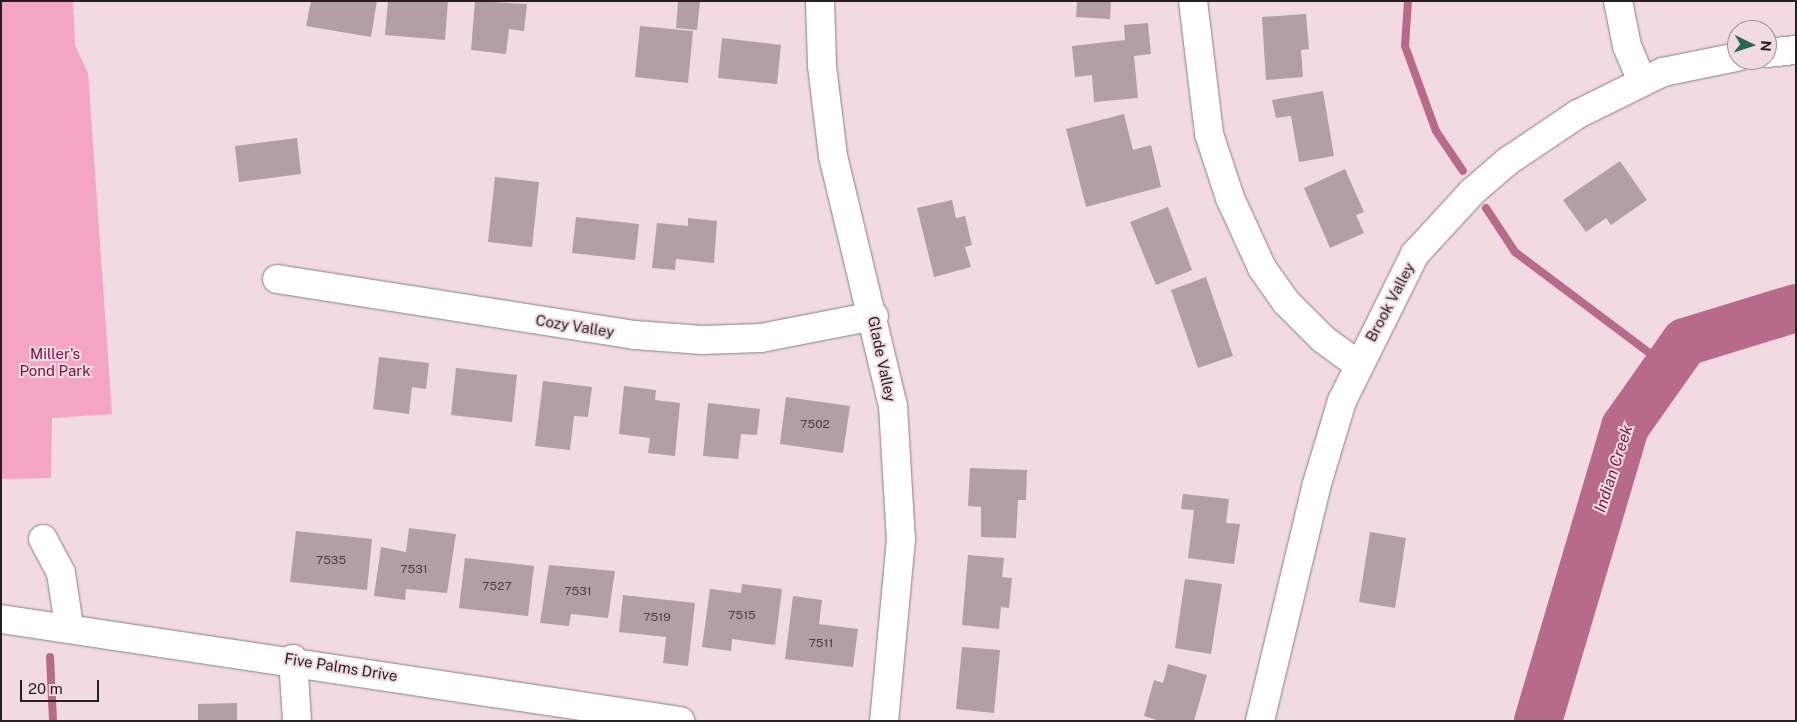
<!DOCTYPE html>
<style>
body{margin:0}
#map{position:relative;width:1797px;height:722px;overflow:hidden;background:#f1dae2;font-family:"Public Sans",sans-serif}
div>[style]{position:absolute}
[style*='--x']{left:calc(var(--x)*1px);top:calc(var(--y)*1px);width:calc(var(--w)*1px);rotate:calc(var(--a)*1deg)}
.green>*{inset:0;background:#f3a5c3}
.stream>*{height:8px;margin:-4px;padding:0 4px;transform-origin:4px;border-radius:4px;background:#b76a89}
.river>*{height:48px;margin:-24px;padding:0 24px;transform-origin:24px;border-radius:24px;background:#b76a89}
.building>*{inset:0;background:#b39ea5}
.roads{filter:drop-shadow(0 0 1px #907c83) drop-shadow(0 0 1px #907c83)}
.minor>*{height:28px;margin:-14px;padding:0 14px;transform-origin:14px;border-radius:14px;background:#fff}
span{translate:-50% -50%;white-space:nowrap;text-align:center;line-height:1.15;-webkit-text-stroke:4px #f1dae2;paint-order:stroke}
.number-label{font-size:12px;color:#493e42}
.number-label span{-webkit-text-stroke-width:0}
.street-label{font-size:15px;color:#261e21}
.park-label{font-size:15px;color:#731545}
.water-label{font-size:16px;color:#781b4a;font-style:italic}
.frame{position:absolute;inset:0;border:2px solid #261e21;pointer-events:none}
.north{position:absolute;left:1727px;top:20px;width:50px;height:50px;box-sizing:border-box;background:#f1dae2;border:1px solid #a08f95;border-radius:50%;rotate:94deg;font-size:14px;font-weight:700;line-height:20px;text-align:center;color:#261e21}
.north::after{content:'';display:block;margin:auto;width:18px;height:22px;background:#256858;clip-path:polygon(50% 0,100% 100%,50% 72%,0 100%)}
.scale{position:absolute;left:20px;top:680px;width:79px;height:22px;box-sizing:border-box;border:2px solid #261e21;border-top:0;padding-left:6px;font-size:15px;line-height:18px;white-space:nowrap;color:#261e21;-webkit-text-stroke:4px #f1dae2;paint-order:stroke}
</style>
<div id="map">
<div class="green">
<i style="clip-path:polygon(1px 1px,73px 1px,75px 45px,88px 73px,112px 414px,52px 418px,51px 478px,1px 479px)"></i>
</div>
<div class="stream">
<i style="--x:1408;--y:1;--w:45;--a:93.8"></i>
<i style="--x:1405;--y:46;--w:90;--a:70"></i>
<i style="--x:1436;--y:131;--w:48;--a:56"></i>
<i style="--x:1486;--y:208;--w:53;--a:56.6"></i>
<i style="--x:1515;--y:252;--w:191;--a:36.9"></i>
<i style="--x:50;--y:657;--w:64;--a:87.3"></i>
</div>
<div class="river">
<i style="--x:1538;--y:721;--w:307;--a:-73.5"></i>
<i style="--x:1625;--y:427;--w:104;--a:-54.8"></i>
<i style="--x:1685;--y:342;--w:116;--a:-17"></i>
</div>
<div class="building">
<i style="clip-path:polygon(311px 1px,377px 1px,371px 37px,306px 26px)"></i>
<i style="clip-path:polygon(388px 1px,448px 1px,445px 40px,385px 35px)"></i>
<i style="clip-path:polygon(475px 1px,527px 4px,524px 31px,509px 29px,506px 54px,471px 50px)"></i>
<i style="clip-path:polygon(678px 1px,700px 1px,697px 30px,676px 28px)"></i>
<i style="clip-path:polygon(1077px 1px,1111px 1px,1110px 19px,1076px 17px)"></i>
<i style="clip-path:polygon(1306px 14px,1309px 49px,1301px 50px,1303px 77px,1266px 80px,1262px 17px)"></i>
<i style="clip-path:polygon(1148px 23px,1151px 54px,1134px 56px,1138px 98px,1094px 102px,1092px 75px,1075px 77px,1072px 46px,1125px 40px,1124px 25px)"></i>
<i style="clip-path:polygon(640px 26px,693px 31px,688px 83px,635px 77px)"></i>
<i style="clip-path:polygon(722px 38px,781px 45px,777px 84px,718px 78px)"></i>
<i style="clip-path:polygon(1323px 91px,1334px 156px,1299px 162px,1291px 116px,1276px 118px,1272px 100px)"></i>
<i style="clip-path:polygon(1124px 114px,1133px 150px,1151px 145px,1161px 187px,1086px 207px,1066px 129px)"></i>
<i style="clip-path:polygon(297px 138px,301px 174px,239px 182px,235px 146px)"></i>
<i style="clip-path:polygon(1620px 161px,1647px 200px,1611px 225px,1606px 218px,1586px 232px,1563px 200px)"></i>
<i style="clip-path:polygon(1345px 169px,1364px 212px,1356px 215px,1364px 233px,1330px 248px,1304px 188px)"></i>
<i style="clip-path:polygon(495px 177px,539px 182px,532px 247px,488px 242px)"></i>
<i style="clip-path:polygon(952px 200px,956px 218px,965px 216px,972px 245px,965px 247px,971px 267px,934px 277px,917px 208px)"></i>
<i style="clip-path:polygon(1168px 207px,1192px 270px,1156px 285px,1130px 222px)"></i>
<i style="clip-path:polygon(576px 217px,639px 224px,635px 260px,572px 253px)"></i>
<i style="clip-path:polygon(688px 218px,717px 221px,714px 263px,676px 259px,675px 270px,652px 268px,657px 223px,688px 226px)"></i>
<i style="clip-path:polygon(1206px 277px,1233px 356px,1198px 368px,1171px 290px)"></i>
<i style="clip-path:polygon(379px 357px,429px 363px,426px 389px,412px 387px,409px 414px,373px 409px)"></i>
<i style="clip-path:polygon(456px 368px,517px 375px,512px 422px,451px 415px)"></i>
<i style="clip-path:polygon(543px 381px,592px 387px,588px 417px,574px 416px,570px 450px,535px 446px)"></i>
<i style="clip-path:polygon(624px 386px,656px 390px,655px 400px,680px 403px,675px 456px,648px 453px,650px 438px,619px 434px)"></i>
<i style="clip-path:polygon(786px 397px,850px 406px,843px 453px,780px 444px)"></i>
<i style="clip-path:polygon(708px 403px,760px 409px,757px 435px,741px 434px,738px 459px,703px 456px)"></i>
<i style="clip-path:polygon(970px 468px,1027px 470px,1026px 500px,1018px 500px,1016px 538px,981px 537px,981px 507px,968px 506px)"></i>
<i style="clip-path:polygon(1183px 494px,1229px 499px,1226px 523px,1240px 524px,1234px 564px,1188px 558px,1194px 510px,1181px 509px)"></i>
<i style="clip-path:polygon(409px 528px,456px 534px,447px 593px,406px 589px,405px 600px,374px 596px,381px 547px,406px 552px)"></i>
<i style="clip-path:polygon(296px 531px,372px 539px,367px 590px,290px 582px)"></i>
<i style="clip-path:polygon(1370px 532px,1406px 538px,1395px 608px,1359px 602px)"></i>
<i style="clip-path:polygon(968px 555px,1004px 558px,1002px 577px,1012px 578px,1009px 608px,1001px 607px,999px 629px,962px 625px)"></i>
<i style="clip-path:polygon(465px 558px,534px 566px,528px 616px,459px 608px)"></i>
<i style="clip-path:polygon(549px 565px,615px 571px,608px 618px,571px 614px,569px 626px,540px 623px)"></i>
<i style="clip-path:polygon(1185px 579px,1222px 584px,1211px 654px,1175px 648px)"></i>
<i style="clip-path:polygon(742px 584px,782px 589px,775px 645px,732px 639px,731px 651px,702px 647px,710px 589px,741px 593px)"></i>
<i style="clip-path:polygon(623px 595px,695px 603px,688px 666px,663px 663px,666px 637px,619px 632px)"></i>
<i style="clip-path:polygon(793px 596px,822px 600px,819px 624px,858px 629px,853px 667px,785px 659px)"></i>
<i style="clip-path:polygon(962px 647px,1000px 650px,994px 713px,956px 709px)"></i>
<i style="clip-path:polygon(1168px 664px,1207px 675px,1194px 721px,1160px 721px,1144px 716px,1154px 680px,1163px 683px)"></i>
<i style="clip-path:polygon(237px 703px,237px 721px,198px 721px,198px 704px)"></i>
</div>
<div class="roads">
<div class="minor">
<i style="--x:820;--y:1;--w:65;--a:88.2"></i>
<i style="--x:822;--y:66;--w:91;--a:83"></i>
<i style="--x:833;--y:156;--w:257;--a:76.5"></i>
<i style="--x:893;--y:406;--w:133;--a:86.6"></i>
<i style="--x:901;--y:539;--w:183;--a:95.3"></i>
<i style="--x:1193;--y:1;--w:134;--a:83.1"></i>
<i style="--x:1209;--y:134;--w:67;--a:71.8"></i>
<i style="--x:1230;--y:198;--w:77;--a:65.4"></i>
<i style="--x:1262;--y:268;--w:42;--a:54.8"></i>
<i style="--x:1286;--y:302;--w:52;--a:45"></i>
<i style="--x:1323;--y:339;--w:42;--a:36.3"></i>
<i style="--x:1618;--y:1;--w:46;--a:78.7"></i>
<i style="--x:1627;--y:46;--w:39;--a:67"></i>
<i style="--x:1767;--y:53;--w:29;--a:-6"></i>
<i style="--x:277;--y:279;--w:362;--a:8.9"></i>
<i style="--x:635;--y:335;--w:67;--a:4.3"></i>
<i style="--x:702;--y:340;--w:59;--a:-1.9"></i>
<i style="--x:761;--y:338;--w:115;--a:-11"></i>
<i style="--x:43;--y:539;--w:38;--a:62"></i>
<i style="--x:61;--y:573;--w:54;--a:81.4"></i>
<i style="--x:1;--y:619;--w:687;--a:8.54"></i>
<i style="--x:293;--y:659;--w:62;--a:86.3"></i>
<i style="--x:1260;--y:721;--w:241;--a:-76.5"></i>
<i style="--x:1316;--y:487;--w:90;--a:-73.2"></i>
<i style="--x:1342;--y:401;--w:164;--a:-63.6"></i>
<i style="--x:1415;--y:254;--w:84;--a:-47.4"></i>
<i style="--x:1472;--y:192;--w:48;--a:-40.7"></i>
<i style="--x:1508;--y:161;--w:84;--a:-33.9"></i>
<i style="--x:1578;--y:114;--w:95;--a:-26.3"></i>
<i style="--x:1663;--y:72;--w:76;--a:-11.5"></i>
</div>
</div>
<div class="number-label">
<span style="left:815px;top:425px">7502</span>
<span style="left:331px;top:561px">7535</span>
<span style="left:414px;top:570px">7531</span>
<span style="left:497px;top:587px">7527</span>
<span style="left:578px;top:592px">7531</span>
<span style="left:742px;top:616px">7515</span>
<span style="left:657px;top:618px">7519</span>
<span style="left:821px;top:644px">7511</span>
</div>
<div class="street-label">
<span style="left:1390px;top:302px;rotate:-62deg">Brook Valley</span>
<span style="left:575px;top:326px;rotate:9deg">Cozy Valley</span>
<span style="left:882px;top:359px;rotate:78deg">Glade Valley</span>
<span style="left:341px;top:667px;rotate:9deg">Five Palms Drive</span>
</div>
<div class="park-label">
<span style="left:55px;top:362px">Miller's<br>Pond Park</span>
</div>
<div class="water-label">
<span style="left:1614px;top:469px;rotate:-72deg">Indian Creek</span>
</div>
<div class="frame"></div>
<div class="north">N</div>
<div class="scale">20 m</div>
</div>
